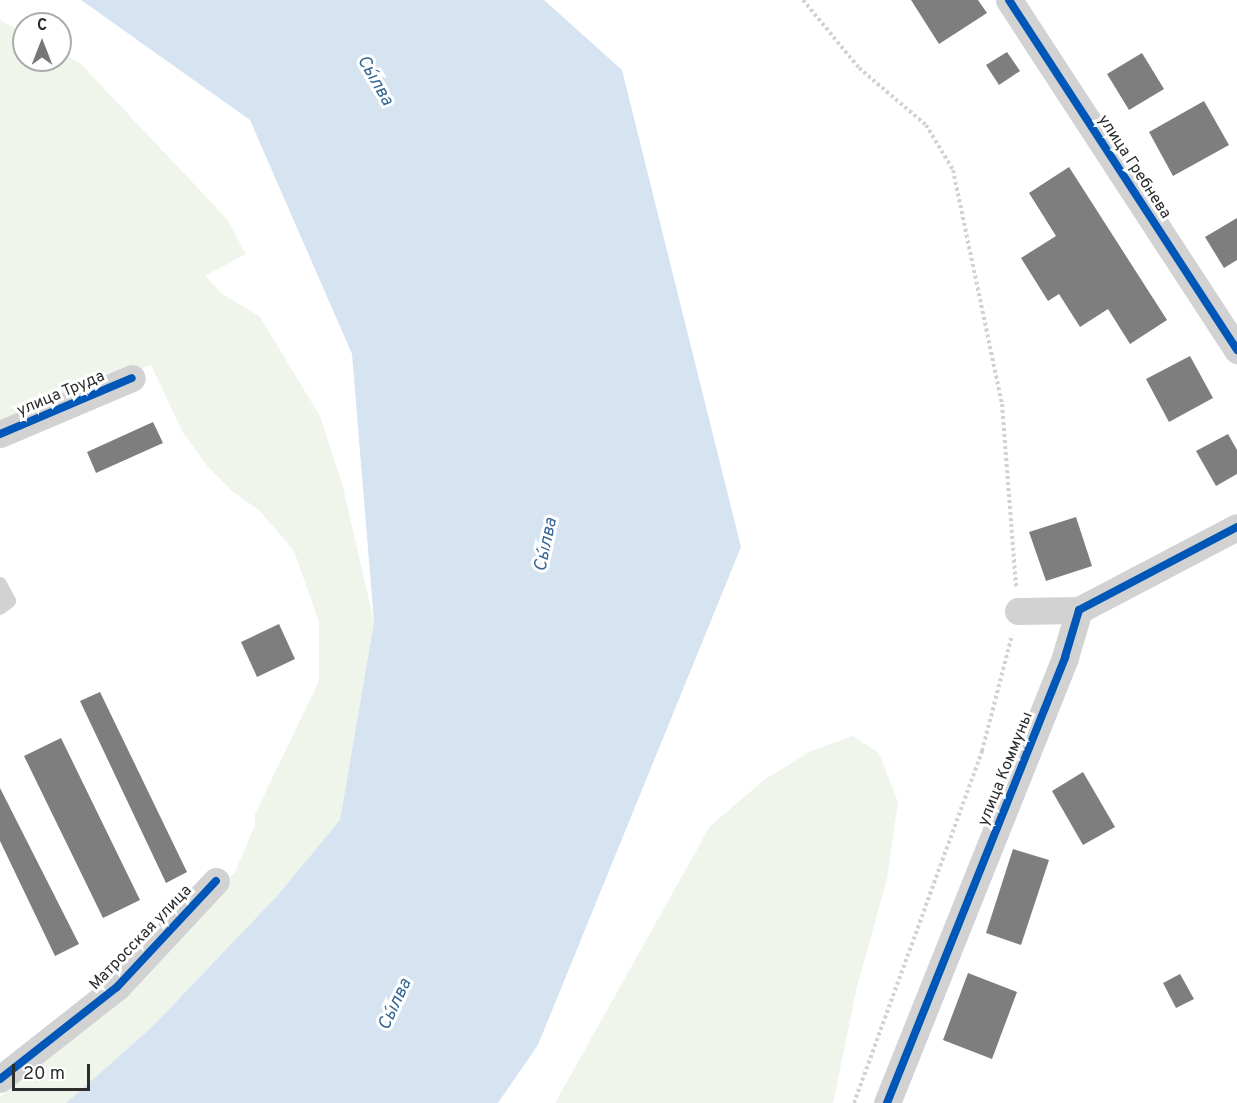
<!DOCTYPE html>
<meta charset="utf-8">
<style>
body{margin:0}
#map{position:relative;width:1237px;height:1103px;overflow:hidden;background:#fff;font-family:Overpass,sans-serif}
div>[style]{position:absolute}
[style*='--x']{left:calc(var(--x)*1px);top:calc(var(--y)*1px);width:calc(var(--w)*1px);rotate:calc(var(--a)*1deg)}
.green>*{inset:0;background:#eff5eb}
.water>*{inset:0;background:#d6e4f2}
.building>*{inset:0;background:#7e7e7e}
.path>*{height:4px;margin-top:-2px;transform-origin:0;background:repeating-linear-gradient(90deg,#d2d2d2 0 3px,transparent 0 6px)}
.service>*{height:14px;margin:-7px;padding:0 7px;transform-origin:7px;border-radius:7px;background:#d2d2d2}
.minor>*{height:27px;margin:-13.5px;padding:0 13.5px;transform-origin:13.5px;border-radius:13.5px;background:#d2d2d2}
.cycleway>*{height:8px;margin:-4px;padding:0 4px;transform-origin:4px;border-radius:4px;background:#0057b8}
span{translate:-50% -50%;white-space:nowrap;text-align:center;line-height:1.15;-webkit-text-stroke:6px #fff;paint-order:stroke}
.street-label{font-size:16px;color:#2d2d2d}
.water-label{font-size:18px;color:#366794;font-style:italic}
.north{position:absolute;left:12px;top:12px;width:60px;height:60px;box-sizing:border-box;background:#fff;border:2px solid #ababab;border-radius:50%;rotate:0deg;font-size:16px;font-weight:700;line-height:24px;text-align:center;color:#2d2d2d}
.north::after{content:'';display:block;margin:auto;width:21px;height:27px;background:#767676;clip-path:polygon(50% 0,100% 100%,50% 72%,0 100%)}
.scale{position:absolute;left:12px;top:1064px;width:78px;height:27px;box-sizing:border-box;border:3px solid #2d2d2d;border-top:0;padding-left:8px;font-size:18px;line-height:21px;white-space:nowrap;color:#2d2d2d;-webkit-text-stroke:4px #fff;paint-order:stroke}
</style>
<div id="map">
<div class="green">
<i style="clip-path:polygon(0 20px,24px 33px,24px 60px,60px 60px,60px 52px,80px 63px,227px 219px,246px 254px,205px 276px,221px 293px,260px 317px,320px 416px,343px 487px,374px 622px,340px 820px,277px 896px,151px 1028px,66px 1103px,0 1103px,0 1097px,75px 1036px,235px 872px,255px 825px,255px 814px,319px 681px,319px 622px,294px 551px,259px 510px,232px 491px,209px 468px,183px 433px,151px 365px,0 420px)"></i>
<i style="clip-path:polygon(853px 736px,879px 753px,898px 802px,887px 879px,857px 987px,833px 1103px,555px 1103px,710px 826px,764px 780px,811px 751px)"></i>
</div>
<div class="water">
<i style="clip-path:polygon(81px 0,544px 0,622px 70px,741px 547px,538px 1045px,498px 1103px,66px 1103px,151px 1028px,277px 896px,340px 820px,374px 622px,352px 354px,250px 120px)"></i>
</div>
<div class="building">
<i style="clip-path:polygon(911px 0,978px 0,987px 13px,939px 44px)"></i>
<i style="clip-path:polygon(1007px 52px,1020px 71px,999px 85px,986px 65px)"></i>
<i style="clip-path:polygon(1142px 53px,1164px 89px,1129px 110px,1107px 74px)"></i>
<i style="clip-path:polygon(1204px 101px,1229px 145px,1173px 176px,1149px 132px)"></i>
<i style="clip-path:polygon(1069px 167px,1167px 320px,1130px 344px,1108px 309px,1080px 327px,1059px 294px,1048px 301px,1021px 258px,1056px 236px,1029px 193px)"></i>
<i style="clip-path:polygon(1237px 218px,1237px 260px,1224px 268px,1205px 237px)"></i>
<i style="clip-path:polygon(1190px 356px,1213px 398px,1169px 422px,1146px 379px)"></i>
<i style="clip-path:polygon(153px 422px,163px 443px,96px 473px,87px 452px)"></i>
<i style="clip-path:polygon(1228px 434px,1237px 450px,1237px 474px,1216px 486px,1196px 451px)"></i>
<i style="clip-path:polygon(1076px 517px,1092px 566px,1046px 581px,1029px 532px)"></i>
<i style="clip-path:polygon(279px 624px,295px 659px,257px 677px,241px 642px)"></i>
<i style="clip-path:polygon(100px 692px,187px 872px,166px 883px,80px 701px)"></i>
<i style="clip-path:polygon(61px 738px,140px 900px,103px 918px,24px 756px)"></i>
<i style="clip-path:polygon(1083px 772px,1115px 827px,1083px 845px,1052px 791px)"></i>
<i style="clip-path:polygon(0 788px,79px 944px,55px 956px,0 841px)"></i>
<i style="clip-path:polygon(1013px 849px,1049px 860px,1021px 945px,986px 933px)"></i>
<i style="clip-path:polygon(968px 973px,1017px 992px,992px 1059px,943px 1040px)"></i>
<i style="clip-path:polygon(1180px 974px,1194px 999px,1176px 1008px,1163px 983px)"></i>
</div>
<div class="path">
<i style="--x:803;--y:0;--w:88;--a:50.5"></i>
<i style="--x:859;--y:68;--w:88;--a:40.4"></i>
<i style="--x:926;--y:125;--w:52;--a:59"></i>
<i style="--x:953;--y:170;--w:239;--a:78.2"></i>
<i style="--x:1002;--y:404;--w:183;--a:85.6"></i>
<i style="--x:854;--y:1103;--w:375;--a:-70"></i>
<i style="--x:982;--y:751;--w:120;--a:-75.5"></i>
</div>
<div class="service">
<i style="--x:0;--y:584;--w:19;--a:62"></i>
<i style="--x:9;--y:601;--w:11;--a:142"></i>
</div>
<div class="minor">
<i style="--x:1009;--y:0;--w:418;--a:56.9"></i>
<i style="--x:0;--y:434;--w:143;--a:-23"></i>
<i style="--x:1018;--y:611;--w:61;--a:-0.9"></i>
<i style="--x:0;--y:1079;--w:149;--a:-38.2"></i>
<i style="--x:117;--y:987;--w:145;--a:-47"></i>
<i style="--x:887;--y:1103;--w:480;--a:-68.2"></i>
<i style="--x:1065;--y:657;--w:49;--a:-73.4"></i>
<i style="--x:1079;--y:610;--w:178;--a:-27.7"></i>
</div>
<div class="cycleway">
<i style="--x:1009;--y:0;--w:418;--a:56.9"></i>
<i style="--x:0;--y:434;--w:143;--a:-23"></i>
<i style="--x:0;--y:1079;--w:149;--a:-38.2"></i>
<i style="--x:117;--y:987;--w:145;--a:-47"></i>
<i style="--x:887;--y:1103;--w:480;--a:-68.2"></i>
<i style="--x:1065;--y:657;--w:49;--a:-73.4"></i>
<i style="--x:1079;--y:610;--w:178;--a:-27.7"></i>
</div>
<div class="street-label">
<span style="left:1134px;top:167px;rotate:57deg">улица Гребнева</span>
<span style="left:61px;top:394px;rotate:-23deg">улица Труда</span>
<span style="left:1006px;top:769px;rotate:-68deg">улица Коммуны</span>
<span style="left:141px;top:938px;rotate:-46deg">Матросская улица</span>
</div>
<div class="water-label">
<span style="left:374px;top:81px;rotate:60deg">Сы́лва</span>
<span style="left:547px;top:545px;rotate:-78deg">Сы́лва</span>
<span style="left:396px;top:1005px;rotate:-65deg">Сы́лва</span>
</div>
<div class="north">С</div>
<div class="scale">20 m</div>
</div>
